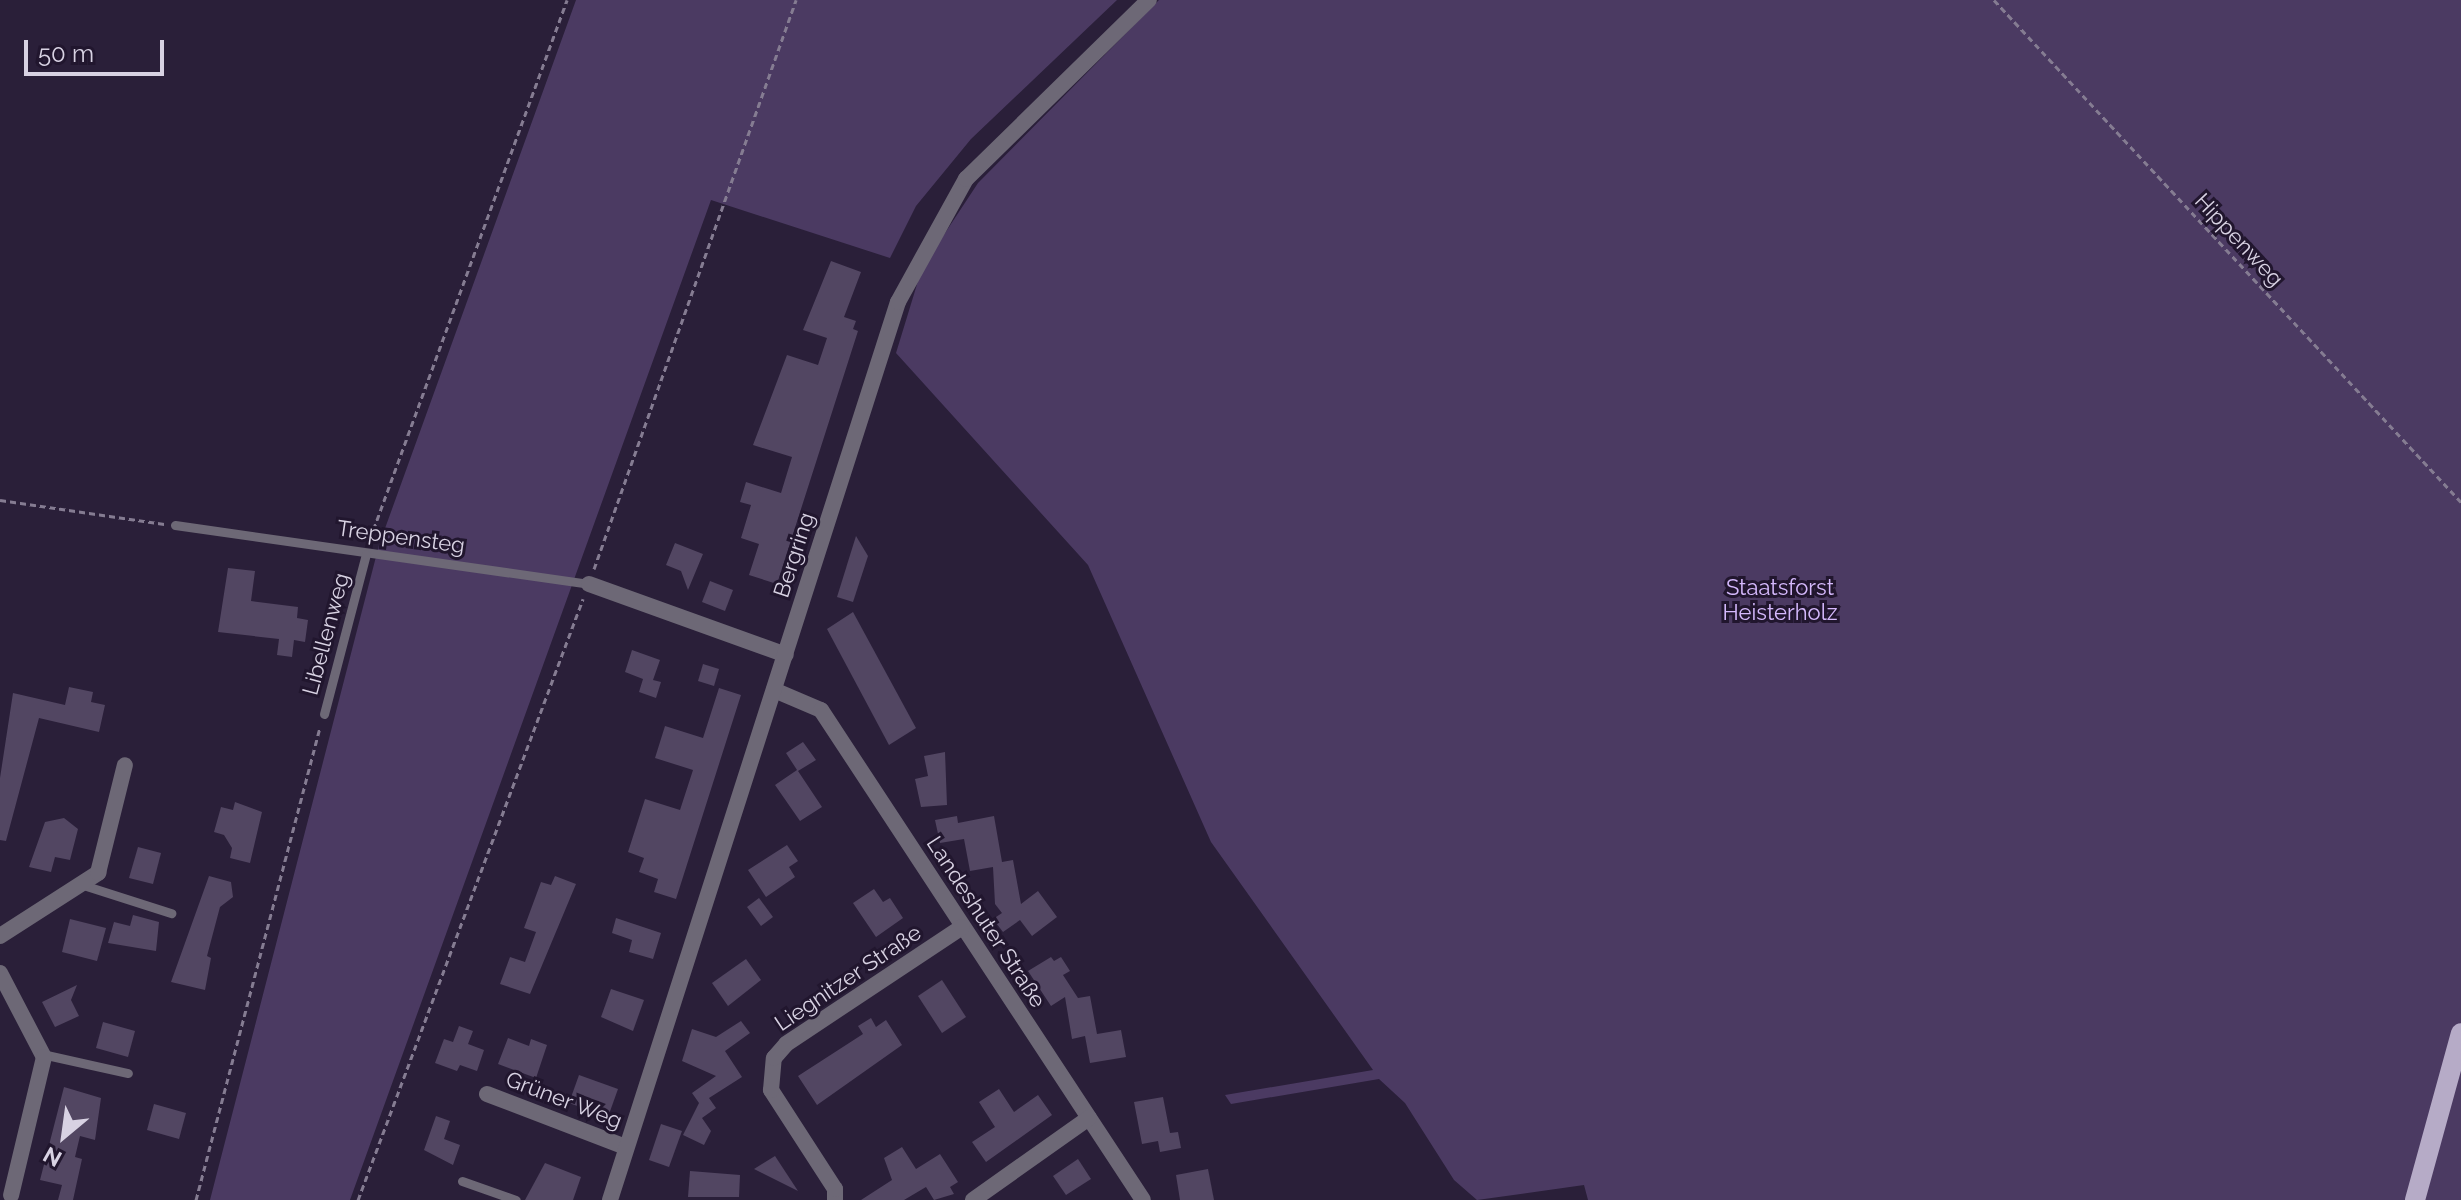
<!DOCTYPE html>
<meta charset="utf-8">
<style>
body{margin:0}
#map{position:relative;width:2461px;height:1200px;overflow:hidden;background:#2a1f39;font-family:Raleway,sans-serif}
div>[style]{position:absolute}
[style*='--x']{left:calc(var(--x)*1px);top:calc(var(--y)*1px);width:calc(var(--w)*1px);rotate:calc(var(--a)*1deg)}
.green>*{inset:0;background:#4b3a62}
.building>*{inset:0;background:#524662}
.path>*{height:3px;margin-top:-1.5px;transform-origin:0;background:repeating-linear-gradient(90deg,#857c92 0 6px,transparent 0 10px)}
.service>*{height:9px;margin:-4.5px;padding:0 4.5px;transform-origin:4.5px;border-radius:4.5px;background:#6d6876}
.minor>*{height:16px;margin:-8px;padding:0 8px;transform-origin:8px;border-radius:8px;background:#6d6876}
.primary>*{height:20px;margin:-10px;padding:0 10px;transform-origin:10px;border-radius:10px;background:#b6abc7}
span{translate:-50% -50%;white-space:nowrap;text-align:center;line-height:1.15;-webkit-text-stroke:6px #21162e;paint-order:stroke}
.street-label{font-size:22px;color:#d8d2e3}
.park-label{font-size:22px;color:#d5b9fd}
.north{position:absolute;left:24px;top:1096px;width:80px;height:80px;-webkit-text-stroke:6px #21162e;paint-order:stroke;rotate:209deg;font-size:22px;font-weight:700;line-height:32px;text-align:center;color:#d8d2e3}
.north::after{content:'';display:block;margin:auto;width:28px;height:36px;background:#d8d2e3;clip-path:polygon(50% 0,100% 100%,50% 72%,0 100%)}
.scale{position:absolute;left:24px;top:40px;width:140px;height:36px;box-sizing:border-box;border:4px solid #d8d2e3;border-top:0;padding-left:10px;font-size:24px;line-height:28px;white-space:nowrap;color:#d8d2e3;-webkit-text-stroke:6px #21162e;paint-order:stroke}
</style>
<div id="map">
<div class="green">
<i style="clip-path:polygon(576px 0,1117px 0,971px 139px,916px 206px,890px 258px,711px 200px,350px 1200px,210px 1200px,379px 545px)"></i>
<i style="clip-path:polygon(1159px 0,2461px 0,2461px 1200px,1588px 1200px,1584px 1185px,1477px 1200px,1454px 1180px,1405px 1103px,1379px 1079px,1231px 1104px,1225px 1095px,1373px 1070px,1211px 842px,1088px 565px,896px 353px,922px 268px,978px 183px)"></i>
</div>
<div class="building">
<i style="clip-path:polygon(831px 261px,861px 272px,844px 317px,856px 321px,853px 329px,858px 331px,777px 584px,749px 575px,759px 544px,741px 538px,751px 505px,740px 502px,746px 482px,781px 493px,792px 457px,753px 445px,787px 355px,818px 365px,827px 338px,803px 330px)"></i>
<i style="clip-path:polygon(856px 536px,868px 556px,853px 602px,837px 597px)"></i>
<i style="clip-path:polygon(675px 543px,703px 554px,688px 590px,681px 571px,666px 565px)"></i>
<i style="clip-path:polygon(228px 568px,255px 571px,251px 601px,298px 607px,297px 618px,308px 620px,305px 642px,294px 640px,292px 657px,277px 655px,279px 639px,218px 632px)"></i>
<i style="clip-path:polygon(710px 581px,733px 590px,725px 611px,702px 602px)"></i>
<i style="clip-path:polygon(853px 612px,916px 728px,889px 745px,827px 629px)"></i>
<i style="clip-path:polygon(632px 650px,660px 660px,653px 680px,661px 682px,656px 698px,639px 692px,643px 679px,625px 672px)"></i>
<i style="clip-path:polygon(703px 664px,719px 669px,714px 686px,698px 681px)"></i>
<i style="clip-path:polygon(69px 687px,93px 692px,91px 702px,105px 705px,99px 732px,39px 718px,6px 841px,0 840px,0 778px,13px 693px,65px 705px)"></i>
<i style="clip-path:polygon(719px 688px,741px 695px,676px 899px,654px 892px,658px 879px,639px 872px,644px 858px,628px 852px,645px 799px,680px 810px,693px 770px,655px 758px,665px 726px,703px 738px)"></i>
<i style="clip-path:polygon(803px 742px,816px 760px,798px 771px,822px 807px,800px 821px,775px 785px,797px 770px,786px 753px)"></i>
<i style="clip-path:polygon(945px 752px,947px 805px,921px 807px,915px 779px,928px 776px,924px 756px)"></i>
<i style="clip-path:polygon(235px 802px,262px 812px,250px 863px,230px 858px,232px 848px,224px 835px,214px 832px,221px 807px,233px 810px)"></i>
<i style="clip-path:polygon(957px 816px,958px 823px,994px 816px,1002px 862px,1013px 860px,1021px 904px,1038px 891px,1057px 917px,1032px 936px,1020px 920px,1003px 932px,993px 919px,1002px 913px,995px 904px,993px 867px,970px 871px,964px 839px,940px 843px,935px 820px)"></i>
<i style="clip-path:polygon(64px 818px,78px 829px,70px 860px,55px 857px,51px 872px,29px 867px,45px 822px)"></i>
<i style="clip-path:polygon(787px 845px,798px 861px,789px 867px,795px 877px,766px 897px,748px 870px)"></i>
<i style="clip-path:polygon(138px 847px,161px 853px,153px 884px,129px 878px)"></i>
<i style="clip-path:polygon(209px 876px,231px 882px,233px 897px,220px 907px,207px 956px,211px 958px,205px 990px,171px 982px)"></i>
<i style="clip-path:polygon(555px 876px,576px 884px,530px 994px,500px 984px,510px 957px,525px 962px,536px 932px,524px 928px,541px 882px,551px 885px)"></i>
<i style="clip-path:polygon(874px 889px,883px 902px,890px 898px,903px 918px,876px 937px,853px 903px)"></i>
<i style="clip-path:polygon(759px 898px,773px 917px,761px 926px,747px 907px)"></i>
<i style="clip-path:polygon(133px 915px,159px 922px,156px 951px,108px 943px,114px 922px,130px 926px)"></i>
<i style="clip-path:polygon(616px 918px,661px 933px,653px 959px,629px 952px,632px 940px,612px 933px)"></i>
<i style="clip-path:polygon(70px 919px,106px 928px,97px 961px,62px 952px)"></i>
<i style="clip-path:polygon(1051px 957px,1054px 961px,1061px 957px,1070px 971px,1063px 975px,1078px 998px,1090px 996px,1097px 1034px,1121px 1030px,1126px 1057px,1090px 1063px,1085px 1036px,1072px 1039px,1065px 997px,1051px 1006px,1028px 971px)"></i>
<i style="clip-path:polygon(746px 959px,761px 980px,728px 1006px,712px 983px)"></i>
<i style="clip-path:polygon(942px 980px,966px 1017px,942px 1033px,918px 996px)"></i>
<i style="clip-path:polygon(77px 985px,71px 1000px,79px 1016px,55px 1027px,42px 1002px)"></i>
<i style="clip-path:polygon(611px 989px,644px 1000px,633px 1031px,601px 1017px)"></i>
<i style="clip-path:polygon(871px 1018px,876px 1027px,886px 1020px,902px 1045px,817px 1105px,798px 1076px,863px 1034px,858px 1026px)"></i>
<i style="clip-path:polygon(741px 1021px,750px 1033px,725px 1051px,742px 1077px,709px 1098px,716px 1108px,702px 1118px,711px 1131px,704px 1145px,683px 1135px,699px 1103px,692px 1093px,716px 1076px,682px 1061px,692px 1029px,716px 1037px)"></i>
<i style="clip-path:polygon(103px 1022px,135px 1031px,128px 1057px,96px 1048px)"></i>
<i style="clip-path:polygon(459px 1026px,473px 1031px,468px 1044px,484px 1050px,477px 1071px,460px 1065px,457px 1071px,435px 1063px,444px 1039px,453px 1042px)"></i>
<i style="clip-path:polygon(508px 1038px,529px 1046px,531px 1039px,547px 1045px,536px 1078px,498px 1064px)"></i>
<i style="clip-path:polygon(579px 1075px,618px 1089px,608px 1117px,569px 1103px)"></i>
<i style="clip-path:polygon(64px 1087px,101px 1098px,95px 1140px,80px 1136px,75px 1157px,82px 1159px,73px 1200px,58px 1200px,62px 1185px,40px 1180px)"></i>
<i style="clip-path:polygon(999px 1089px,1014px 1112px,1038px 1095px,1052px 1115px,986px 1162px,972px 1142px,995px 1127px,979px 1102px)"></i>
<i style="clip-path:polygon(1163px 1097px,1170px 1133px,1178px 1132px,1181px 1148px,1160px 1152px,1158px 1141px,1142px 1144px,1134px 1102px)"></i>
<i style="clip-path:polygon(154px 1104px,186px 1113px,179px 1139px,147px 1130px)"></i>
<i style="clip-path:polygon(436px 1116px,450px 1121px,444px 1139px,460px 1145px,453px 1165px,424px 1150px)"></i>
<i style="clip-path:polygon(661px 1124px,682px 1131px,669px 1167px,649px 1160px)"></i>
<i style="clip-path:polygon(902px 1147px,916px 1169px,940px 1154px,958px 1182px,950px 1187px,954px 1194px,934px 1200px,926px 1187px,904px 1200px,861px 1200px,892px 1180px,884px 1158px)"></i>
<i style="clip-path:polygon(775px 1156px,798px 1191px,754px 1169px)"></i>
<i style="clip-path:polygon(1078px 1159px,1091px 1179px,1066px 1195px,1053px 1176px)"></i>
<i style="clip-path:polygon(545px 1163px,581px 1177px,573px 1200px,525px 1200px)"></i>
<i style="clip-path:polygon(1208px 1169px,1214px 1200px,1180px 1200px,1176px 1175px)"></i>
<i style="clip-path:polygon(690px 1171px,740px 1175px,739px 1197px,688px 1197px)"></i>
</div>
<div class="path">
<i style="--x:1994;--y:0;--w:686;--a:47.07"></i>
<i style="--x:0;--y:500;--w:166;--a:8.3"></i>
<i style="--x:370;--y:539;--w:574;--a:-69.92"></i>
<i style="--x:594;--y:569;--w:604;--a:-70.45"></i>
<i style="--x:196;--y:1200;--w:488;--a:-75.3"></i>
<i style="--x:358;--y:1200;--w:642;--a:-69.48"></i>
</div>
<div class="service">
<i style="--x:175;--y:525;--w:418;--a:8.1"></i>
<i style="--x:324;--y:714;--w:165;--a:-75.3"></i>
<i style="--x:80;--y:884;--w:96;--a:17.7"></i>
<i style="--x:42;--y:1054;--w:88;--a:12.5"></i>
<i style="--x:462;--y:1181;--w:57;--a:19.4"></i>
</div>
<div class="minor">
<i style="--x:589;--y:584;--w:209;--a:19.8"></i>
<i style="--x:774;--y:690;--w:51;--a:23.1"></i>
<i style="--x:821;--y:710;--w:586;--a:56.69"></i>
<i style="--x:0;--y:936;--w:117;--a:-32.7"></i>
<i style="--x:98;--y:873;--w:111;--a:-76"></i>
<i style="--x:0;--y:973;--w:95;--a:62.4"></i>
<i style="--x:44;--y:1057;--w:142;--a:103.4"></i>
<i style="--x:487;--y:1094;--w:149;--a:20.9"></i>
<i style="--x:610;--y:1200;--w:943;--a:-72.22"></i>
<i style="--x:898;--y:302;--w:141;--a:-61.1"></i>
<i style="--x:966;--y:179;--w:256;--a:-44.4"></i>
<i style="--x:835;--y:1200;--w:11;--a:-90"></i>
<i style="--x:835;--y:1189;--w:118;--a:-122.9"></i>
<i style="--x:771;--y:1090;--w:32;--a:-85"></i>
<i style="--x:774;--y:1058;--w:18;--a:-49"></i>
<i style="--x:786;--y:1044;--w:211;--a:-33.6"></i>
<i style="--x:973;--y:1200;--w:142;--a:-35.3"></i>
</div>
<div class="primary">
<i style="--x:2415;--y:1200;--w:173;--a:-74.6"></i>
</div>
<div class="street-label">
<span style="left:2239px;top:240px;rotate:47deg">Hippenweg</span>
<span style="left:401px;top:537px;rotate:8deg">Treppensteg</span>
<span style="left:794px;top:555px;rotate:-72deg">Bergring</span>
<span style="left:326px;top:634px;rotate:-75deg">Libellenweg</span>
<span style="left:986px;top:922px;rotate:57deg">Landeshuter Straße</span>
<span style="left:848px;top:978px;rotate:-34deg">Liegnitzer Straße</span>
<span style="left:564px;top:1100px;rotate:21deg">Grüner Weg</span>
</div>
<div class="park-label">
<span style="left:1780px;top:600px">Staatsforst<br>Heisterholz</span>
</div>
<div class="north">N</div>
<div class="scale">50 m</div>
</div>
